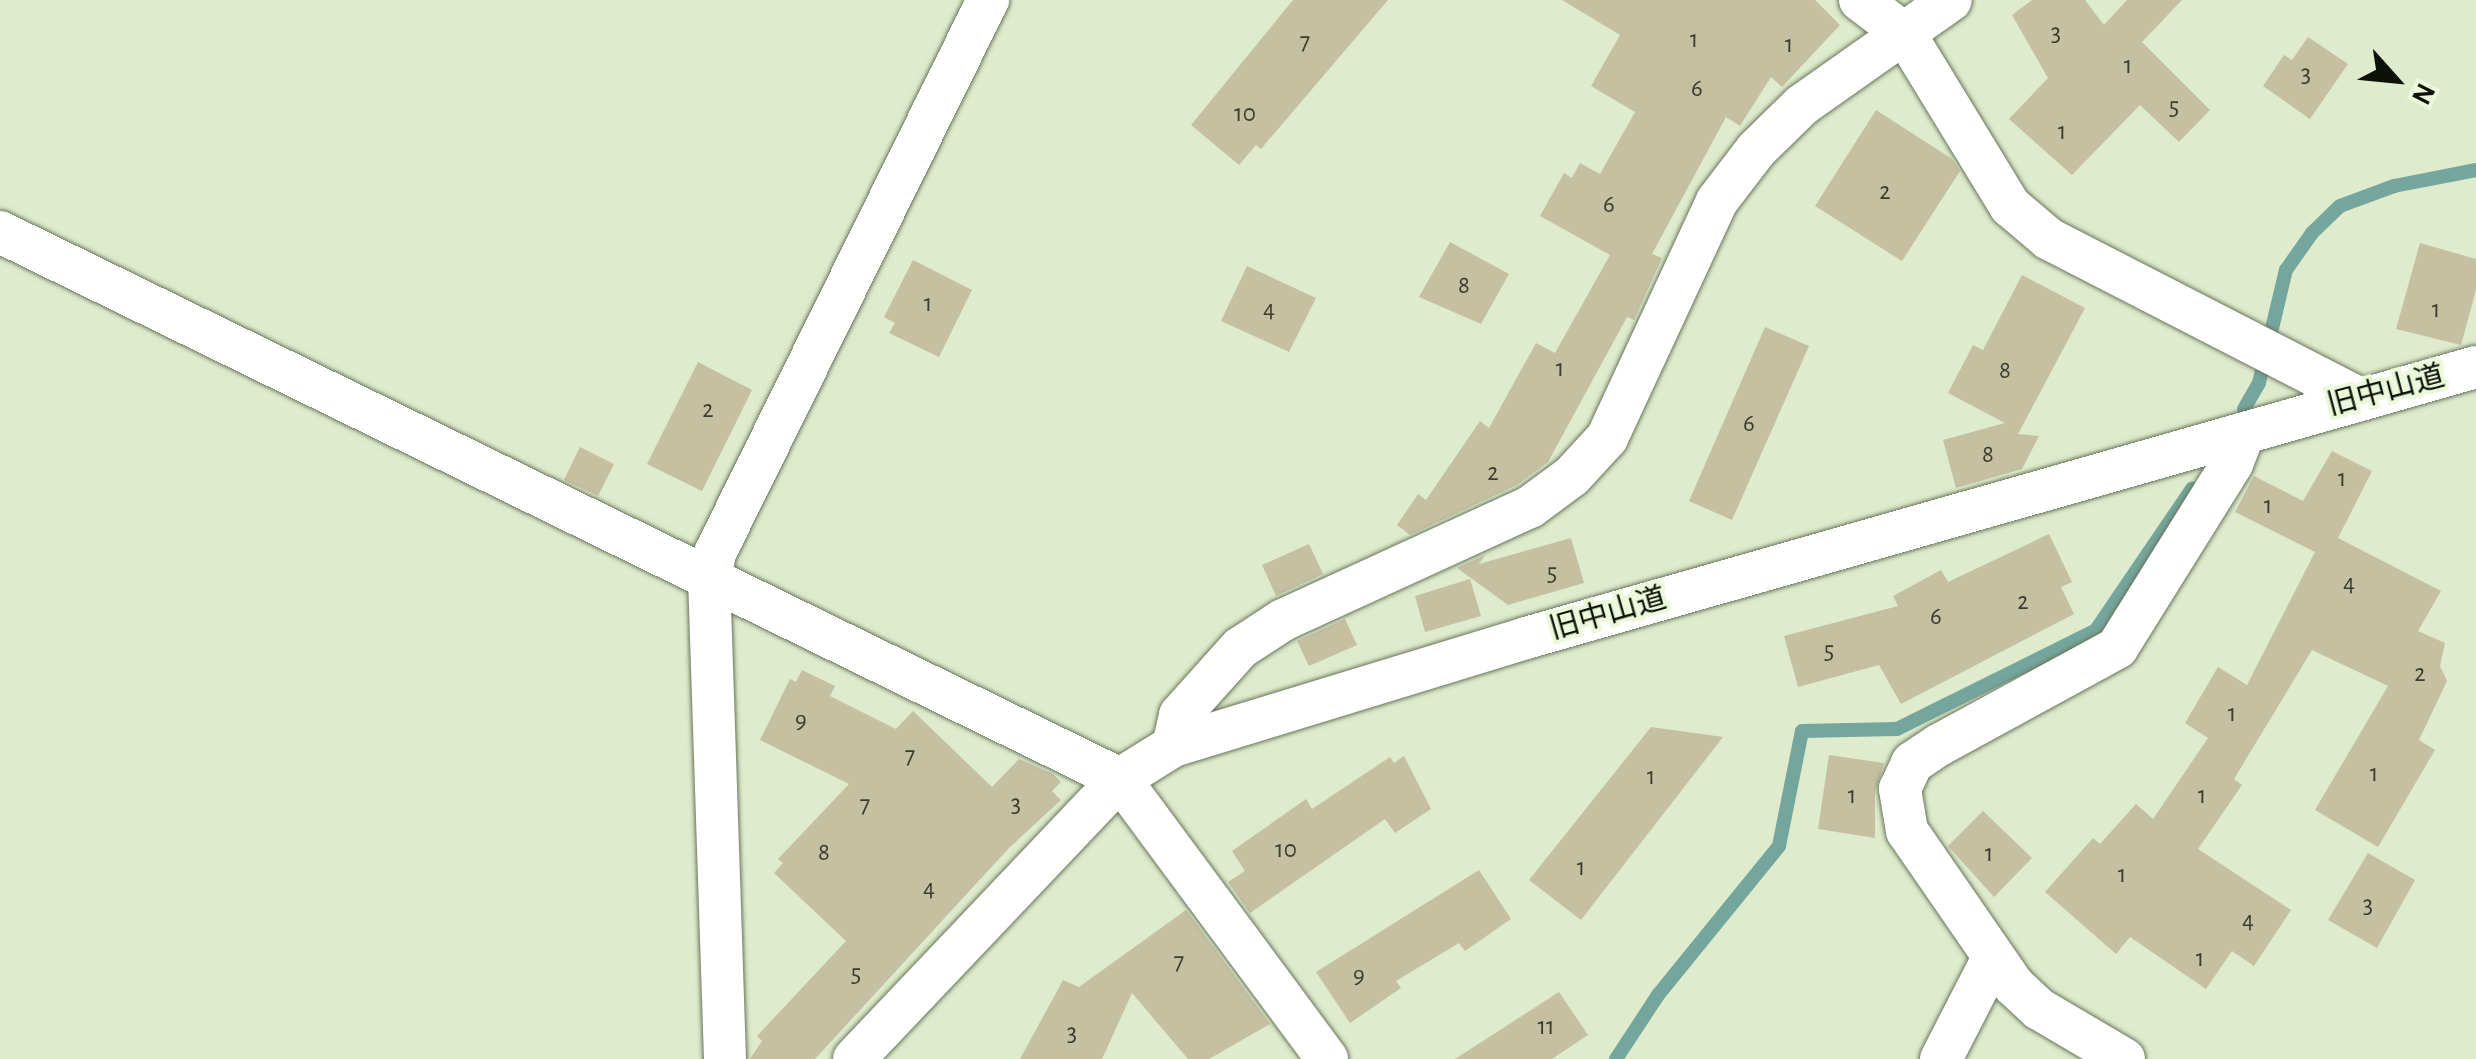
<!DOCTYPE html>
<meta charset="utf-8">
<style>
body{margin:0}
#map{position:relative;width:2476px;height:1059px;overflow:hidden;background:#deebcd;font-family:"Alegreya Sans","Noto Sans JP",sans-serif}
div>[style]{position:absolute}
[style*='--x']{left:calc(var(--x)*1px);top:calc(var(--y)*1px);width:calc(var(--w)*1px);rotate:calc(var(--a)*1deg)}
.stream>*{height:14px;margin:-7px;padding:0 7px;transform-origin:7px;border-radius:7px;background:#75a69d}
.building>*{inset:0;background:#c5c0a2}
.roads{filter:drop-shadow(0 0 2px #69755b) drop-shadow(0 0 2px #69755b)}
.minor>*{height:42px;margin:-21px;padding:0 21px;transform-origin:21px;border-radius:21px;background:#fff}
span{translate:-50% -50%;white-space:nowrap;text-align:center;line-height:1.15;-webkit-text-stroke:8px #ebf8da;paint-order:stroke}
.number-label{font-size:25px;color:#3a3c2d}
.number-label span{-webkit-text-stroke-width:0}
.street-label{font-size:30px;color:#0c1006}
.north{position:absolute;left:2346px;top:30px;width:100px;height:100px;-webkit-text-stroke:8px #ebf8da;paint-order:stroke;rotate:117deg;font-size:28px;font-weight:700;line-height:40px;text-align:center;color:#0c1006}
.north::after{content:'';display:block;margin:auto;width:35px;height:45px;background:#0c1006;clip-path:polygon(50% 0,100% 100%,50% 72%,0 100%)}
</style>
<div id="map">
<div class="stream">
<i style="--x:2244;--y:409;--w:30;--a:-60"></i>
<i style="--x:2259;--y:383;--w:116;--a:-76.6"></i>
<i style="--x:2286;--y:270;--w:45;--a:-54.9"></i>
<i style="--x:2312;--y:233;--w:39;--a:-44"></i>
<i style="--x:2340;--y:206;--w:58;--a:-20.3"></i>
<i style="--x:2394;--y:186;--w:84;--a:-11"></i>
<i style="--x:1616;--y:1059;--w:77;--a:-56.7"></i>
<i style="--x:1658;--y:995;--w:192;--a:-50.9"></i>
<i style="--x:1779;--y:846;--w:117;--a:-78.7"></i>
<i style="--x:1802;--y:731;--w:95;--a:-1.2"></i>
<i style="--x:1897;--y:729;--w:222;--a:-26.4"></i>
<i style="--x:2096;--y:630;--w:171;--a:-55.8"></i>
</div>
<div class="building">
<i style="clip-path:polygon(1293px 0,1388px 0,1261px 149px,1256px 145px,1239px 165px,1191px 125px)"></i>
<i style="clip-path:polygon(1562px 0,1815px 0,1840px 25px,1782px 87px,1771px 77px,1740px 126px,1726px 117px,1652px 254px,1662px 258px,1634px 320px,1627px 317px,1548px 462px,1517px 485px,1410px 535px,1397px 525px,1418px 494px,1426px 500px,1480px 421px,1489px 428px,1536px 343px,1555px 353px,1610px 255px,1540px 216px,1564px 173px,1572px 178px,1580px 163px,1600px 174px,1635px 112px,1591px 86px,1620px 35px)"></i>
<i style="clip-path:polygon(2032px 0,2085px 0,2104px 25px,2127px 0,2182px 0,2142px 42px,2210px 110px,2179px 142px,2140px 105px,2072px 175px,2009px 119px,2048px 78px,2012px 15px)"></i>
<i style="clip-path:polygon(2308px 37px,2348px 64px,2310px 119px,2263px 86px,2284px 55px,2292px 60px)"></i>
<i style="clip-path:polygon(1876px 110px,1952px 159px,1960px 171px,1902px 261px,1815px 206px)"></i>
<i style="clip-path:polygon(1450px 242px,1509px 274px,1481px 324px,1419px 297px)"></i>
<i style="clip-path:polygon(2420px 243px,2476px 259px,2476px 290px,2461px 345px,2396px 329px)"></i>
<i style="clip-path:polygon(913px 260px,972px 290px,939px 357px,889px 333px,895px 323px,884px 317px)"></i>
<i style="clip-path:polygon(1247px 266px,1316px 298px,1289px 352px,1221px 321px)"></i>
<i style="clip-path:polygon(2022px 275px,2085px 308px,2018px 434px,2039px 436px,2022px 469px,1956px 488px,1943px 440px,2005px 423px,1948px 393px,1973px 345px,1983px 350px)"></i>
<i style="clip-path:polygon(1765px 327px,1809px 346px,1732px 520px,1689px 501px)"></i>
<i style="clip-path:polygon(698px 362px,752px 390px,702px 491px,647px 464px)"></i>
<i style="clip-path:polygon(580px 447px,614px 464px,598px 496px,564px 480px)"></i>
<i style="clip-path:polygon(2332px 451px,2372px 471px,2338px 538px,2441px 591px,2418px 631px,2445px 643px,2440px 666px,2447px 681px,2419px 740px,2435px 750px,2378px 847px,2315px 810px,2388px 686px,2312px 650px,2234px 779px,2242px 785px,2198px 849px,2291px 910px,2254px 966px,2232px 951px,2206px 989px,2130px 937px,2116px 954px,2045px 892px,2093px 838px,2100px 844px,2136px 804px,2153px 819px,2208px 738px,2185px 723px,2218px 667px,2247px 685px,2315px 552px,2235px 512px,2254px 476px,2303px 501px)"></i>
<i style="clip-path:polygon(2049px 534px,2072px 582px,2061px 587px,2074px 614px,1901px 704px,1879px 665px,1798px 687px,1784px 636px,1898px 606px,1893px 596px,1941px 570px,1948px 582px)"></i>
<i style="clip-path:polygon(1571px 538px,1584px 583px,1508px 605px,1457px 568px,1485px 555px,1479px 564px)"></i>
<i style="clip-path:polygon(1309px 544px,1323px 574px,1276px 596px,1262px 565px)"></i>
<i style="clip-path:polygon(1470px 579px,1481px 616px,1425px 632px,1415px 596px)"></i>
<i style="clip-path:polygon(1345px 619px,1357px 645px,1309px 666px,1297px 641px)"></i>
<i style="clip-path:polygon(802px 670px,835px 686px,830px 696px,896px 729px,913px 711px,992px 787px,1019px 759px,1053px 774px,1061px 782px,1052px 791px,1061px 800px,1009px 848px,815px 1059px,750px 1059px,762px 1041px,757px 1036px,846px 941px,774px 873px,783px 863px,778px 859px,849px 784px,760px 740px,790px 679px,796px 682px)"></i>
<i style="clip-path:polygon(1651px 727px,1723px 737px,1581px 920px,1529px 880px)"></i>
<i style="clip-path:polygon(1829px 755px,1884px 763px,1875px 792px,1875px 838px,1818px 829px)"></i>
<i style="clip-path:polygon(1404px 756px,1431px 809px,1395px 833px,1385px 819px,1250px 913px,1228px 882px,1245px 871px,1232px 851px,1306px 799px,1312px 809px,1390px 757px,1394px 763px)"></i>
<i style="clip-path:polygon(1983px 811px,2032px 858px,1994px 897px,1948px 846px)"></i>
<i style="clip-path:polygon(2368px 853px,2415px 880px,2377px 948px,2328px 920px)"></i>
<i style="clip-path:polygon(1479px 870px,1511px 919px,1465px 951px,1459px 943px,1396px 981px,1401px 988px,1350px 1023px,1316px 972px)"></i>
<i style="clip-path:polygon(1186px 910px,1270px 1024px,1209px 1059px,1188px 1059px,1132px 993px,1102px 1059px,1020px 1059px,1063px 980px,1079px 987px)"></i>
<i style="clip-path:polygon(1559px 992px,1588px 1035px,1552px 1059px,1455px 1059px)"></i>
</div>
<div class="roads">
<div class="minor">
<i style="--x:1860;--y:0;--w:56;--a:37.1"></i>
<i style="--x:1905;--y:34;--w:202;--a:58.6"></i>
<i style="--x:2010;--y:206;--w:51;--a:40.2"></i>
<i style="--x:2049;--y:239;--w:348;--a:27.2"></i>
<i style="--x:0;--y:232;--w:1246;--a:26.03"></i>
<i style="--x:1120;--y:779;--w:348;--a:53.5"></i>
<i style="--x:1173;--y:746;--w:32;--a:-77"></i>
<i style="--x:1180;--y:715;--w:90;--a:-48.2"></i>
<i style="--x:1240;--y:648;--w:51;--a:-33.1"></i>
<i style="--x:1283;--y:620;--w:272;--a:-24.6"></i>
<i style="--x:1530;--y:507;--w:52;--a:-36.4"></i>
<i style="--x:1572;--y:476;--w:52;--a:-47.4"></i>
<i style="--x:1607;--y:438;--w:261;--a:-65.1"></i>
<i style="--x:1717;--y:201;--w:64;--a:-52.6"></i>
<i style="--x:1756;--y:150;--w:64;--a:-44.4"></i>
<i style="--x:1802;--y:105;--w:182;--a:-35.2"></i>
<i style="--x:725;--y:1059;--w:475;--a:-91.9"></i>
<i style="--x:709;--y:584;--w:32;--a:-79"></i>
<i style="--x:715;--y:553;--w:617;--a:-63.73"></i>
<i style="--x:854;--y:1059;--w:386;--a:-46.5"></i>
<i style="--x:1120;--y:779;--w:62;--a:-31.9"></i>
<i style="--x:1173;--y:746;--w:369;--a:-17"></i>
<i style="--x:1526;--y:638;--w:988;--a:-15.92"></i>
<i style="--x:1941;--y:1059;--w:114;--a:-62.8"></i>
<i style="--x:2124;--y:1059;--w:99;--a:-149.5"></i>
<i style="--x:2039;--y:1009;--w:34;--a:-137"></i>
<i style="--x:2014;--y:986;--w:188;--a:-124.6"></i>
<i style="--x:1907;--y:831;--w:43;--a:-99.5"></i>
<i style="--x:1900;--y:789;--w:29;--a:-65"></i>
<i style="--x:1912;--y:763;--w:32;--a:-34"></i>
<i style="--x:1939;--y:745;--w:203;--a:-28.6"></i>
<i style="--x:2117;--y:648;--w:217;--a:-58"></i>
<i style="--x:2232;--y:464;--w:33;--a:-69"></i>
</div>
</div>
<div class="number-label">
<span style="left:2056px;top:34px">3</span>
<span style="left:1694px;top:40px">1</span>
<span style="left:1305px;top:42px">7</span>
<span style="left:1789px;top:45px">1</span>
<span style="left:2128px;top:66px">1</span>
<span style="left:2306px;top:75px">3</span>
<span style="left:1697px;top:89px">6</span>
<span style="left:2174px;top:107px">5</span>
<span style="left:1245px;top:114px">10</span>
<span style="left:2062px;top:132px">1</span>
<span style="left:1885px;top:192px">2</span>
<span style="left:1609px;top:205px">6</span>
<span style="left:1464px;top:286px">8</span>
<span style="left:928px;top:304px">1</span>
<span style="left:1269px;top:310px">4</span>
<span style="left:2436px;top:310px">1</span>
<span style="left:1560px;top:369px">1</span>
<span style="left:2005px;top:371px">8</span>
<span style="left:708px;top:410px">2</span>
<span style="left:1749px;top:424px">6</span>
<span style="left:1988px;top:455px">8</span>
<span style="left:1493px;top:473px">2</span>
<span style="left:2342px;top:479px">1</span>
<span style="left:2268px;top:506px">1</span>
<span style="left:1552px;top:573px">5</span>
<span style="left:2349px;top:584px">4</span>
<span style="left:2023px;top:602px">2</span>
<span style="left:1936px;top:617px">6</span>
<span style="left:1829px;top:651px">5</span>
<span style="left:2420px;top:674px">2</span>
<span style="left:2232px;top:714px">1</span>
<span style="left:801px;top:721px">9</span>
<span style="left:910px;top:756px">7</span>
<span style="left:2374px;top:774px">1</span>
<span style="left:1651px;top:777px">1</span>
<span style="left:1852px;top:796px">1</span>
<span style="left:2202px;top:796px">1</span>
<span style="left:865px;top:805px">7</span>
<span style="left:1016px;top:805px">3</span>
<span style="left:1286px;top:850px">10</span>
<span style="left:824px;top:853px">8</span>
<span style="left:1989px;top:854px">1</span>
<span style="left:1581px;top:868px">1</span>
<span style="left:2122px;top:875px">1</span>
<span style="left:929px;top:889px">4</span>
<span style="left:2368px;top:906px">3</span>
<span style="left:2248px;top:921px">4</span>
<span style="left:2200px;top:959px">1</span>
<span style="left:1179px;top:962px">7</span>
<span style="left:856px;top:974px">5</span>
<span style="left:1359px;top:976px">9</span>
<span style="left:1546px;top:1027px">11</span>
<span style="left:1072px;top:1034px">3</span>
</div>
<div class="street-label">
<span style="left:2386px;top:391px;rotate:-15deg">旧中山道</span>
<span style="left:1608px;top:614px;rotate:-16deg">旧中山道</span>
</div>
<div class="north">N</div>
</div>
